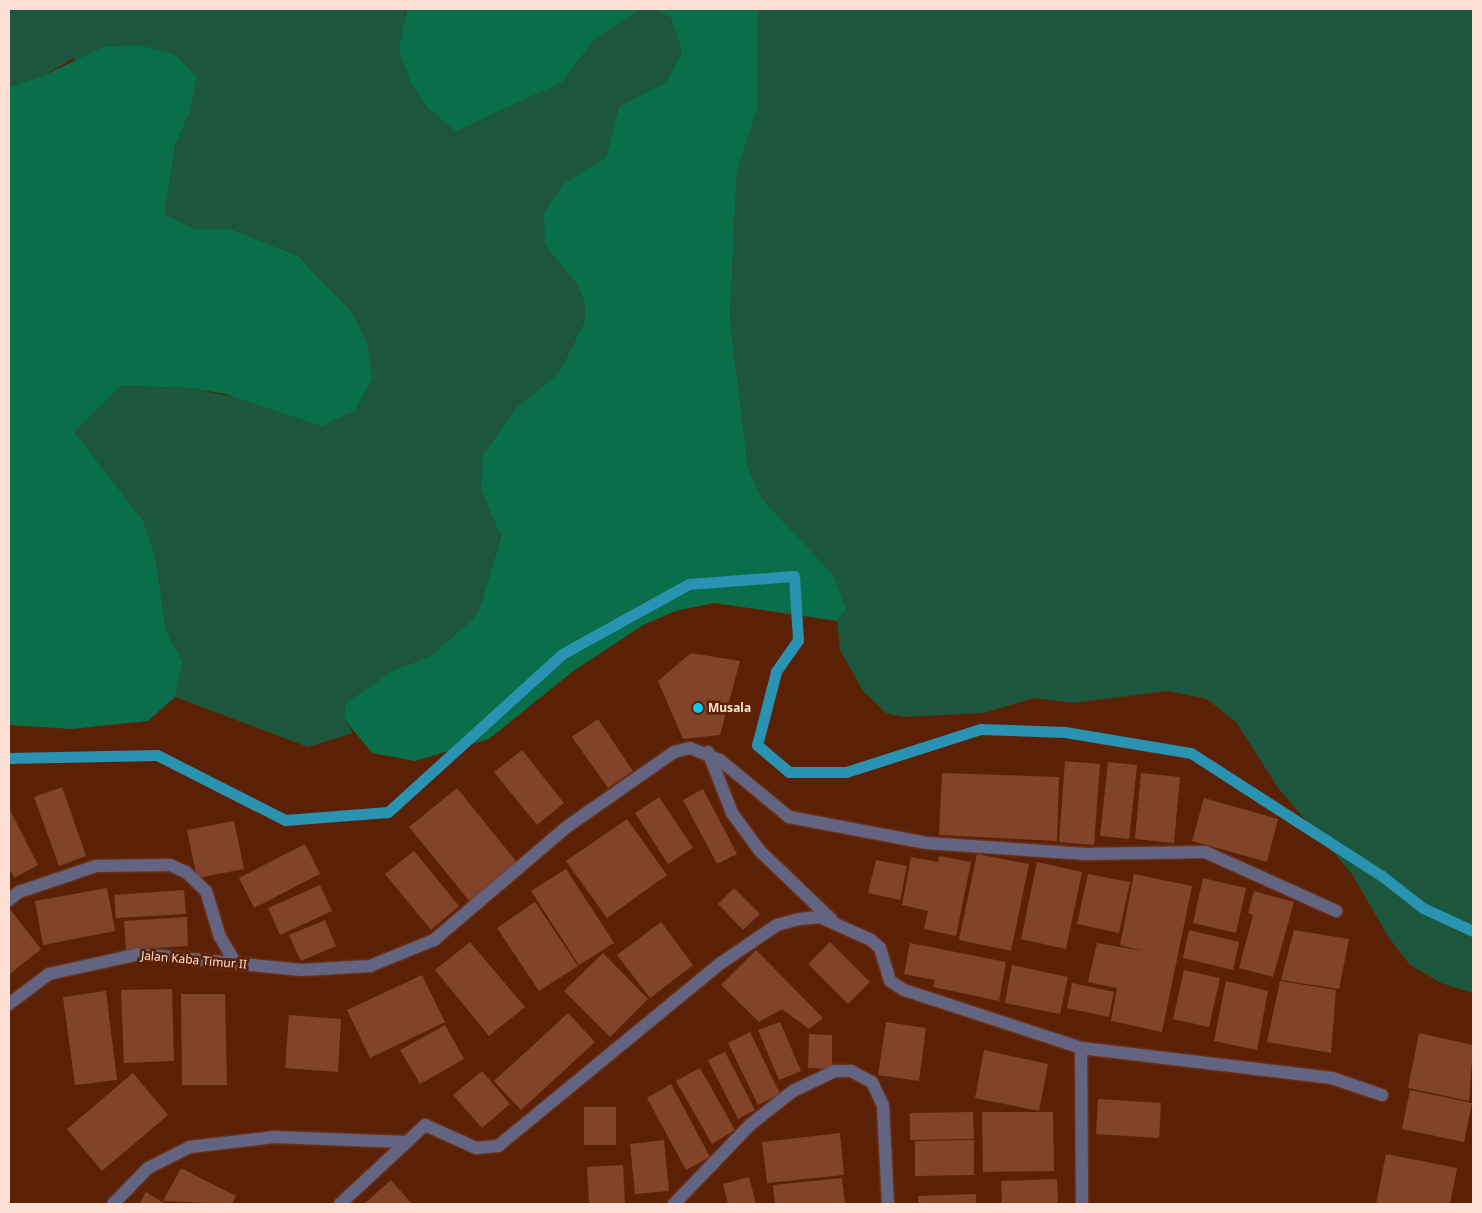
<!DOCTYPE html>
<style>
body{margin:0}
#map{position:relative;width:1482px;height:1213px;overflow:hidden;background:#5b2106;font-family:"Noto Sans",sans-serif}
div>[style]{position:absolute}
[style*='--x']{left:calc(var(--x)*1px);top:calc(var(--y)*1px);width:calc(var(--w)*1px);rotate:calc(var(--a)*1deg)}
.green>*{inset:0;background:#1c563d}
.forest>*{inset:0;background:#096e4a}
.stream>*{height:11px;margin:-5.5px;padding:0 5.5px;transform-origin:5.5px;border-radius:5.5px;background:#2993b1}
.building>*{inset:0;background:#81432a}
.roads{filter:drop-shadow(0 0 1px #753f27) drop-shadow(0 0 1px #753f27)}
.street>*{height:12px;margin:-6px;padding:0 6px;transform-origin:6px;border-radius:6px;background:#626481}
.dots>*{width:14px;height:14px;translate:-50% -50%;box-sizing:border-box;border:2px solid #5b2106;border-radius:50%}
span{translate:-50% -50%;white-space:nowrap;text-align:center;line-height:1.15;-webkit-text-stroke:5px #5b2106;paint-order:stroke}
.poi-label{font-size:12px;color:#fedfd4;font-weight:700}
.left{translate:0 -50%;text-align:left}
.street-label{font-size:12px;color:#fedfd4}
.frame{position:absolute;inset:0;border:10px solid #fedfd4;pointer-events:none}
</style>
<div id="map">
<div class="green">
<i style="clip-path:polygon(9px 9px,407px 9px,404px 14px,562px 82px,594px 40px,638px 11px,656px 10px,671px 18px,682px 52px,666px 82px,619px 106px,606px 157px,563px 184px,545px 245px,578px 286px,585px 304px,584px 323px,559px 373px,517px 407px,481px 490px,501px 535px,481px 604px,473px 619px,429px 657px,396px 669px,344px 719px,353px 733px,308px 747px,175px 697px,183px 663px,166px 631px,156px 560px,144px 522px,73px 432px,121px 386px,189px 388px,259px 402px,351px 311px,298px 256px,231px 229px,194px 229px,165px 214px,175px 146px,190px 111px,72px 59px,43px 76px,9px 87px)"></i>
<i style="clip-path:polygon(758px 9px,1473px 9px,1473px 993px,1441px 983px,1410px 965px,1389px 938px,1352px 874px,1278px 788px,1236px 722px,1207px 699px,1168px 691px,1072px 703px,1034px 698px,984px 713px,904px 717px,886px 713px,863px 691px,840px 650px,837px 621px,846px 609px,833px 576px,762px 499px,748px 468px,730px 318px,737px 171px,758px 107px)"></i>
</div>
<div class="forest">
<i style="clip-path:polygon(407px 9px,758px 9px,758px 107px,737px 171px,730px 318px,748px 468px,762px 499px,833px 575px,846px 609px,837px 621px,714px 603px,676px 611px,645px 624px,572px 672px,489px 739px,415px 761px,372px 753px,344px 719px,346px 703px,396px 669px,429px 657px,473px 619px,481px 604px,501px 536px,481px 490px,483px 455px,517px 407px,559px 373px,584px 323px,585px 304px,578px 286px,545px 245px,544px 213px,563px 184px,606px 157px,619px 106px,666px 82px,682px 52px,671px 18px,656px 10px,638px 11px,594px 40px,562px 82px,456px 131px,428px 108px,410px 80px,399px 49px)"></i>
<i style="clip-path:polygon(139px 45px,174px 54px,197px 77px,190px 111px,175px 146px,165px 214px,194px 229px,231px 229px,298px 256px,351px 311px,367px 343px,372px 379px,355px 410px,322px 426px,225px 394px,189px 388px,121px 386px,74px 432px,144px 522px,156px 560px,166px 631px,183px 663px,175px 697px,148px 721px,72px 729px,9px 725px,9px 87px,43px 76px,103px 47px)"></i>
</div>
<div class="stream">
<i style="--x:9;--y:758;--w:148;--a:-1.2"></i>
<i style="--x:157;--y:755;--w:144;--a:26.9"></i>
<i style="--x:285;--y:820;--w:103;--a:-4.4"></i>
<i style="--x:388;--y:812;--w:235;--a:-42.2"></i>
<i style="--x:562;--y:654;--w:145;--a:-28.9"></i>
<i style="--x:689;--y:584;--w:105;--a:-4.4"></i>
<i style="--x:794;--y:576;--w:64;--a:86.4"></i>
<i style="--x:798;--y:640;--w:39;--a:125"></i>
<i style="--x:776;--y:672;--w:75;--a:104.6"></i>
<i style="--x:757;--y:745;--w:42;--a:40.2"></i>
<i style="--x:789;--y:772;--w:57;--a:0"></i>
<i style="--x:846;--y:772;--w:142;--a:-17.7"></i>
<i style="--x:981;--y:729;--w:84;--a:2"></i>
<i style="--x:1065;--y:732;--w:128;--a:9.5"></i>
<i style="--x:1191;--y:753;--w:227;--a:32.8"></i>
<i style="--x:1382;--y:876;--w:52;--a:38"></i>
<i style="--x:1423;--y:908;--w:55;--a:24.7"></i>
</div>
<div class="building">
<i style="clip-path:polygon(691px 653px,740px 661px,720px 735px,683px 739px,658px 681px)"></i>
<i style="clip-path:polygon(598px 719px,633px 771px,608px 788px,572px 737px)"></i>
<i style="clip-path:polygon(522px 750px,564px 803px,537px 825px,494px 772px)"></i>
<i style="clip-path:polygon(1065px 761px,1100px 764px,1094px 845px,1059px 842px)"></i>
<i style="clip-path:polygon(1108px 762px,1137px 765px,1129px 839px,1100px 836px)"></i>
<i style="clip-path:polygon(942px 773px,1059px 777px,1057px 841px,939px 835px)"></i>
<i style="clip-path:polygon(1141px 773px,1180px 777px,1174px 843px,1135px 839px)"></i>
<i style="clip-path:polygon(62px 787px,86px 856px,59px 866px,34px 797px)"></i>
<i style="clip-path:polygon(457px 788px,519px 865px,471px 903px,409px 827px)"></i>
<i style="clip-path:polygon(703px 789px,737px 854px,717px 864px,683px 800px)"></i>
<i style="clip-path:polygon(659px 797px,693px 848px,668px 864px,635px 813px)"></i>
<i style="clip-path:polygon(1204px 798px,1278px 819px,1267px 862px,1192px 841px)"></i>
<i style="clip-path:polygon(9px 808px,38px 865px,14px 878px,9px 868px)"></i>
<i style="clip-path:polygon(627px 819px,667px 875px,607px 918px,566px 861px)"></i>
<i style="clip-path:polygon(234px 821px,244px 869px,197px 878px,187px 830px)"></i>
<i style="clip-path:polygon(305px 844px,320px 874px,254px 908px,239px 878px)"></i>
<i style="clip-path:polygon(414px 851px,459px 906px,431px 930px,385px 874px)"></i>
<i style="clip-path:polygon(977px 854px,1029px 864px,1011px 951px,959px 940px)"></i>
<i style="clip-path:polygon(939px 856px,971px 862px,956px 936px,924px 929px,928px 911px,902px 905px,911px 857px,938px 862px)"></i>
<i style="clip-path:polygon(876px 860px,907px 866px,900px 900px,868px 893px)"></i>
<i style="clip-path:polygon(1037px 862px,1082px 872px,1066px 949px,1021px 939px)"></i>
<i style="clip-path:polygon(566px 869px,614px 943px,579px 965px,531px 891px)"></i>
<i style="clip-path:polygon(1088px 874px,1130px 882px,1119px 933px,1077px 924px)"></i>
<i style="clip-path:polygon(1134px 874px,1192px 886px,1162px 1032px,1111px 1021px,1117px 988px,1088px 982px,1097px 943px,1143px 951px,1120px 945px)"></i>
<i style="clip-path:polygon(1203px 878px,1246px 888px,1236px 933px,1193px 923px)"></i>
<i style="clip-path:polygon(320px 885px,332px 911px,280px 935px,268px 908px)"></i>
<i style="clip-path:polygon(107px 888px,115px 931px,43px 945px,35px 901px)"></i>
<i style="clip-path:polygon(734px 888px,760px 914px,743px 930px,718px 904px)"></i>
<i style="clip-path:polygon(184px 890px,186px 914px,116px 918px,114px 895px)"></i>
<i style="clip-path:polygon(1254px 891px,1294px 902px,1273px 977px,1239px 968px,1253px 915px,1248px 913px)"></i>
<i style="clip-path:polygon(535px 902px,578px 966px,539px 991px,497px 928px)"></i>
<i style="clip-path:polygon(9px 908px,41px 949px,10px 974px,9px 973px)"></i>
<i style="clip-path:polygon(187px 917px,188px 946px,126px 950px,124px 921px)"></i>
<i style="clip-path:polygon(325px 920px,336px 946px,301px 961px,289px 935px)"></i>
<i style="clip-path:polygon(661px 922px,693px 965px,650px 998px,617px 955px)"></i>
<i style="clip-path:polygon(1189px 930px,1239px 942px,1233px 970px,1183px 958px)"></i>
<i style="clip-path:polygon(1294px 930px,1349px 939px,1339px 989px,1281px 980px)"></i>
<i style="clip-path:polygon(470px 942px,525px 1007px,489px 1036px,435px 970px)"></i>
<i style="clip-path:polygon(830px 942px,870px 982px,848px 1004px,808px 964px)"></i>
<i style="clip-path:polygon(910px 943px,1006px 962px,999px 1001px,933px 987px,935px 980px,904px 974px)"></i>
<i style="clip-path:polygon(756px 950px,823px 1018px,809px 1029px,782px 1009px,759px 1022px,721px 985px)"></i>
<i style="clip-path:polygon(603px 953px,648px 999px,610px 1037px,564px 991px)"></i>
<i style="clip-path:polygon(1012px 965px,1068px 977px,1060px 1014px,1005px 1003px)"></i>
<i style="clip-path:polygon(1184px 970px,1220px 978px,1209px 1027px,1173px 1019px)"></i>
<i style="clip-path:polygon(422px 975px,445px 1022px,370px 1058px,347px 1010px)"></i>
<i style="clip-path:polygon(1226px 981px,1268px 991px,1257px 1050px,1214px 1041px)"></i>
<i style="clip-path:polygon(1280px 981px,1336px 990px,1331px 1053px,1267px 1042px)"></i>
<i style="clip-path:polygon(1072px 983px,1114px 992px,1109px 1017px,1067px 1008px)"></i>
<i style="clip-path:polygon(172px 989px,174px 1061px,124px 1063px,121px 990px)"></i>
<i style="clip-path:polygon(106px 991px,117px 1080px,75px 1085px,63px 997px)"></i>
<i style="clip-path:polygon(181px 994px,225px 994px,227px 1085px,182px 1085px)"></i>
<i style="clip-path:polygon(568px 1013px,595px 1042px,521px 1110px,494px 1081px)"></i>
<i style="clip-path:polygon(289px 1015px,341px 1019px,338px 1072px,285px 1068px)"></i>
<i style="clip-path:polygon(780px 1022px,801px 1071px,779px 1080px,758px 1030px)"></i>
<i style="clip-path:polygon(886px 1022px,926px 1028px,919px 1081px,878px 1075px)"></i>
<i style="clip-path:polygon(445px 1025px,464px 1059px,420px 1084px,400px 1050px)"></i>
<i style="clip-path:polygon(750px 1032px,780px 1094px,758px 1105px,728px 1043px)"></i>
<i style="clip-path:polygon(1419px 1033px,1473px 1045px,1469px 1101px,1408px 1088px)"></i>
<i style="clip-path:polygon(809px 1034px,832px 1035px,832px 1069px,808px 1068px)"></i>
<i style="clip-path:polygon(984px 1050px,1048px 1064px,1039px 1111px,975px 1098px)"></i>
<i style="clip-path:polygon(725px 1052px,755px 1110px,738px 1119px,708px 1060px)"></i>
<i style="clip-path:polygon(700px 1068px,735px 1130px,712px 1144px,676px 1081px)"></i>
<i style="clip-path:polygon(482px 1071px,510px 1104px,482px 1128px,453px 1095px)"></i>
<i style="clip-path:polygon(133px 1073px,168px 1115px,102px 1171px,67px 1129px)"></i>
<i style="clip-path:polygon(671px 1084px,710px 1157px,686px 1170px,647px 1098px)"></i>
<i style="clip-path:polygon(1410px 1090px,1472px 1103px,1464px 1142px,1402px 1129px)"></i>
<i style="clip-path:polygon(1098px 1099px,1161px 1103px,1159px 1138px,1096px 1134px)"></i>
<i style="clip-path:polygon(584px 1107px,616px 1107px,616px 1145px,584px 1145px)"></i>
<i style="clip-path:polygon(973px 1112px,974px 1139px,910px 1140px,910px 1113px)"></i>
<i style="clip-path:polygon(982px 1112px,1053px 1112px,1054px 1171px,983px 1172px)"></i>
<i style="clip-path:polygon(840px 1133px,844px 1175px,767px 1183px,762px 1142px)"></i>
<i style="clip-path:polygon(664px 1140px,669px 1191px,635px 1194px,630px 1144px)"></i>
<i style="clip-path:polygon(974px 1140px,974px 1175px,915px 1176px,915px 1141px)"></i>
<i style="clip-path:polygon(1386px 1154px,1457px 1168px,1450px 1204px,1376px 1204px)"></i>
<i style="clip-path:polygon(623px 1165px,625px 1204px,589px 1204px,587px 1167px)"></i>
<i style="clip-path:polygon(181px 1168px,236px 1196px,232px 1204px,163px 1201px)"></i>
<i style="clip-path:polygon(749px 1177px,756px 1204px,728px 1204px,723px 1184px)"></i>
<i style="clip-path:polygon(842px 1178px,845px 1204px,775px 1204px,773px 1185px)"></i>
<i style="clip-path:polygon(1057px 1179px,1058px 1204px,1002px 1204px,1001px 1181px)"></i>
<i style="clip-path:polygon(391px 1180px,412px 1204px,364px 1204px)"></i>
<i style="clip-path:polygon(146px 1192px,165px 1204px,139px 1204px)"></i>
<i style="clip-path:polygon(976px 1194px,976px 1204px,918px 1204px,918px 1196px)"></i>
</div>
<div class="roads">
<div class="street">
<i style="--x:708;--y:752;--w:66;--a:68.5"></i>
<i style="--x:732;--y:813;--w:47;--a:53.6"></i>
<i style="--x:760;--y:851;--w:100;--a:43.8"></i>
<i style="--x:9;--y:900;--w:13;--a:-39"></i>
<i style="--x:19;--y:892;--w:81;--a:-18.7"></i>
<i style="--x:96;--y:866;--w:74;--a:-0.8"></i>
<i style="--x:170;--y:865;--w:17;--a:24"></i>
<i style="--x:186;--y:872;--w:28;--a:44"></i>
<i style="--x:206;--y:891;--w:48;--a:73.1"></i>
<i style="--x:220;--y:937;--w:31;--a:59"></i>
<i style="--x:9;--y:1004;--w:50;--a:-36.9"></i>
<i style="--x:49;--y:974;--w:92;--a:-12.5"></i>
<i style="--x:139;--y:954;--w:164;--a:5.6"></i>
<i style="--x:302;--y:970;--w:68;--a:-3.4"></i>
<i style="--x:370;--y:966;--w:69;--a:-22.1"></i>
<i style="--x:434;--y:940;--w:176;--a:-40.4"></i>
<i style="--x:568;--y:826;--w:129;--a:-34.9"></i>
<i style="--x:674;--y:752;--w:16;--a:-14"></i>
<i style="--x:690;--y:748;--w:32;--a:22"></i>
<i style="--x:720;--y:760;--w:89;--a:39.6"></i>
<i style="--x:789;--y:817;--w:140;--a:10.7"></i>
<i style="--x:927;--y:843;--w:159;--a:4"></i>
<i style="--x:1086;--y:854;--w:119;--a:-1"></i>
<i style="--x:1205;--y:852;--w:144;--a:24.2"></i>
<i style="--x:1081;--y:1048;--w:156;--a:89.6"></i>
<i style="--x:113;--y:1204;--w:50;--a:-45.8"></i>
<i style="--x:148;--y:1168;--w:47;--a:-26.6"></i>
<i style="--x:190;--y:1147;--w:85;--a:-6.8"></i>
<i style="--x:274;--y:1137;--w:131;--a:2.2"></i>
<i style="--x:340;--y:1204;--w:116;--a:-42.9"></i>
<i style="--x:425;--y:1125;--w:56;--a:24.3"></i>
<i style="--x:476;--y:1148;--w:22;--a:-5"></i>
<i style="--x:498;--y:1146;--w:288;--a:-39.4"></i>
<i style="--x:721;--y:963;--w:68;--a:-34.2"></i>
<i style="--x:777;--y:925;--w:24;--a:-15"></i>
<i style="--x:800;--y:919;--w:20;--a:-6"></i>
<i style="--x:820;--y:917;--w:56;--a:24.3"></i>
<i style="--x:871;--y:940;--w:12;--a:42"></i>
<i style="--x:880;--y:948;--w:34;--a:73"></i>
<i style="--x:890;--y:981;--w:17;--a:33"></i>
<i style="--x:904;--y:990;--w:186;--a:18.1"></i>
<i style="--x:1081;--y:1048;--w:253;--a:6.8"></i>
<i style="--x:1332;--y:1078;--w:53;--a:18.8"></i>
<i style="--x:674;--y:1204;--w:111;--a:-46.1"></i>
<i style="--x:751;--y:1124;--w:53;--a:-38.2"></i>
<i style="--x:793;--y:1091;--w:47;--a:-25.5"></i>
<i style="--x:835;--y:1071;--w:16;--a:0"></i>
<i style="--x:851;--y:1071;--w:24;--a:28"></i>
<i style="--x:872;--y:1082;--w:26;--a:65"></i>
<i style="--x:883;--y:1106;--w:98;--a:87.1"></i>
</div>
</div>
<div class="dots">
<i style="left:698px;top:708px;background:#00cbf8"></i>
</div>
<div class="poi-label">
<span class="left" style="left:708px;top:708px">Musala</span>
</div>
<div class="street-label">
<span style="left:194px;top:960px;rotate:5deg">Jalan Kaba Timur II</span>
</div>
<div class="frame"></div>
</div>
